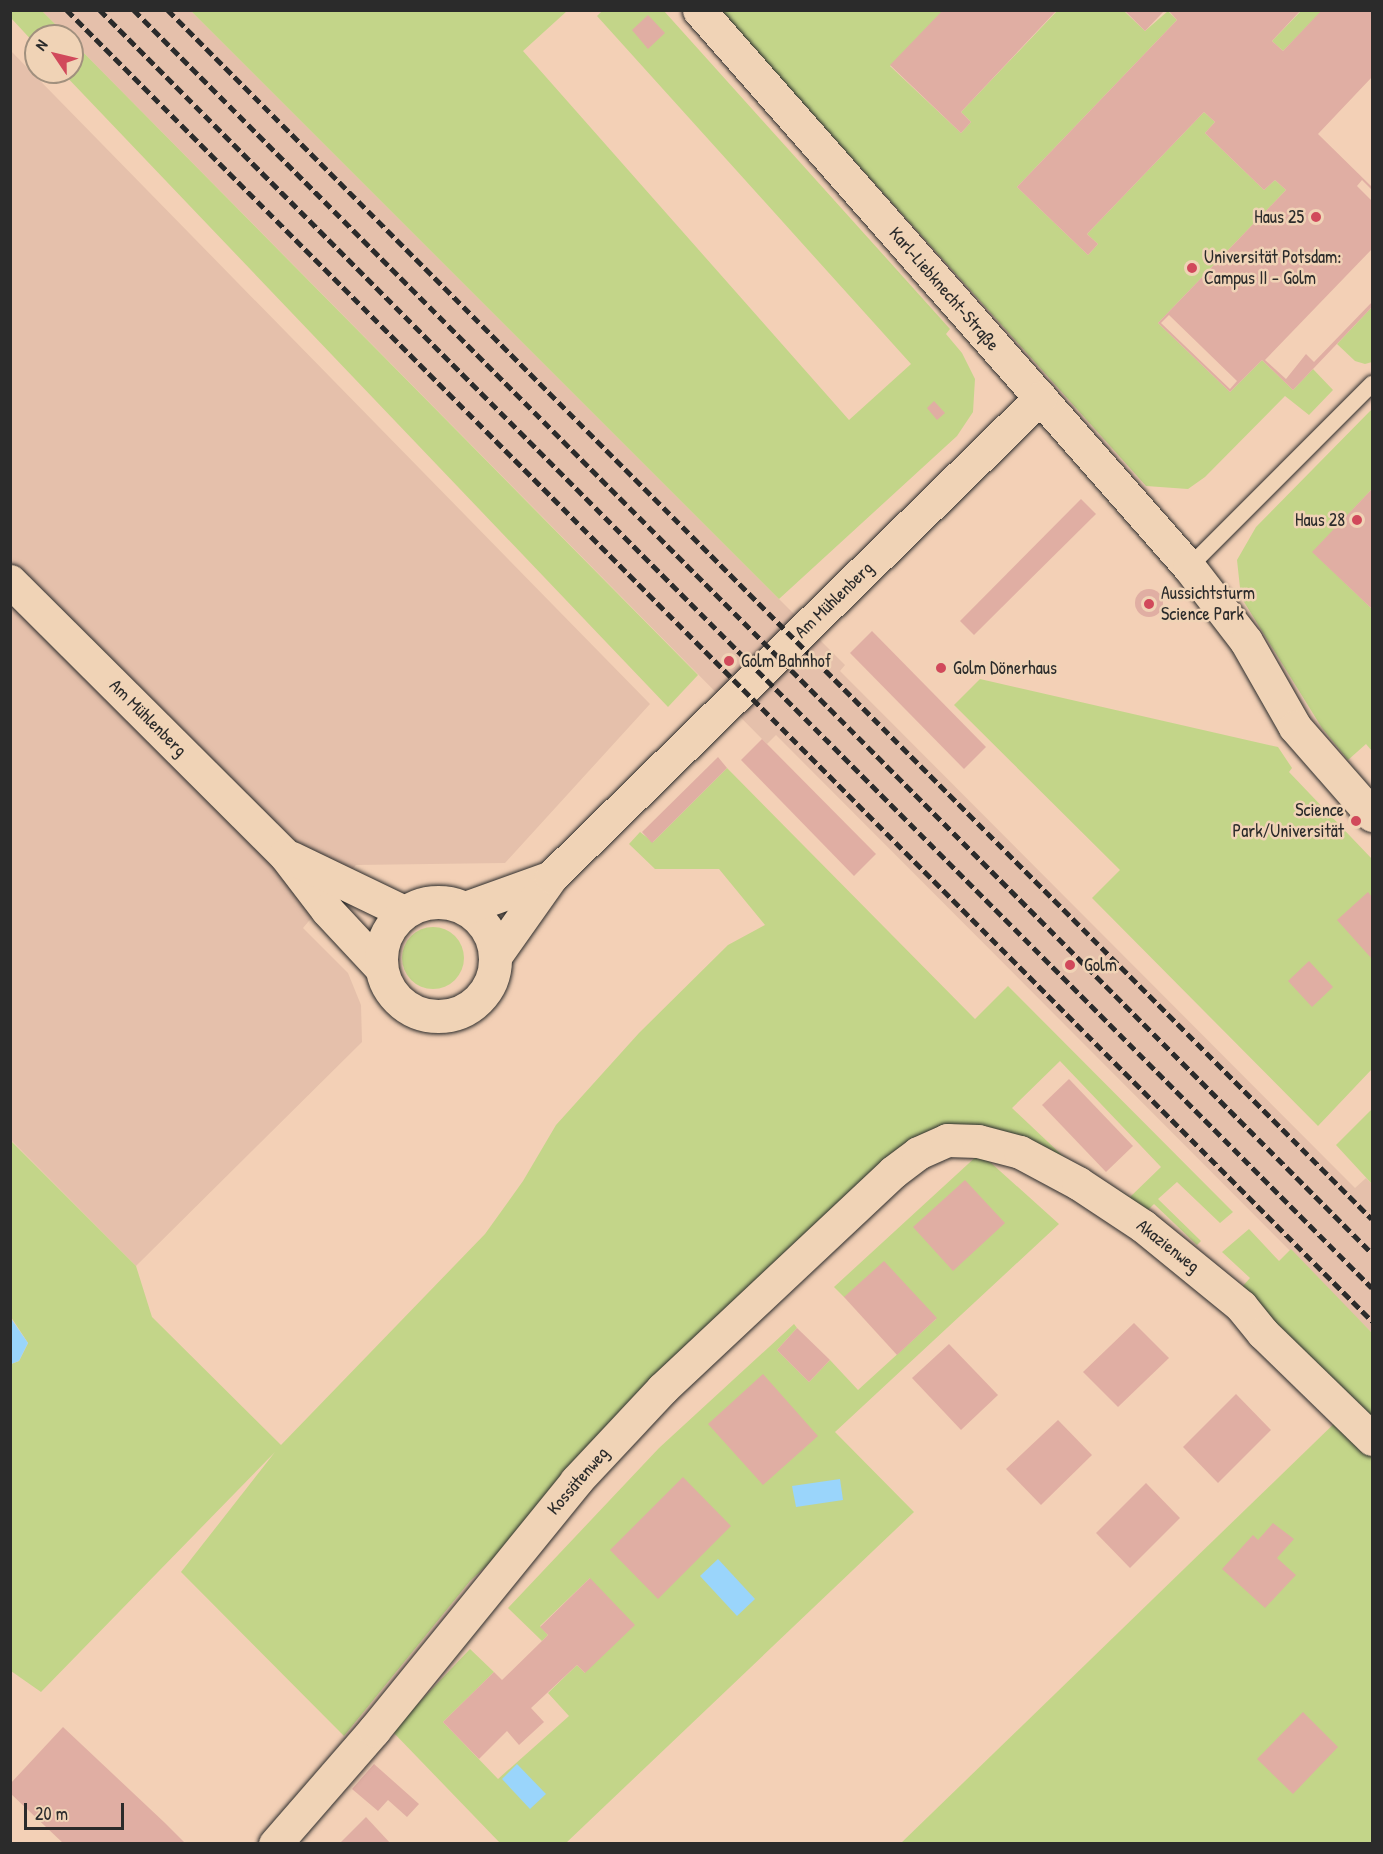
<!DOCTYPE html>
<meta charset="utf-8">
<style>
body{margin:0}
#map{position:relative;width:1383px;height:1854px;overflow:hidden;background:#f3d0b6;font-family:"Patrick Hand",sans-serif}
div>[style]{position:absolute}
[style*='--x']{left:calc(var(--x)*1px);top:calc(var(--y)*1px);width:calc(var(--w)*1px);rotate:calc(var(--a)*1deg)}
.built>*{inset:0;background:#e5c0ab}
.green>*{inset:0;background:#c3d589}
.round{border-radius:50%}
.water>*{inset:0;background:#9ad5fb}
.building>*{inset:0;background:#e0aea3}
.roads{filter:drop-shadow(0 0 2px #2b2b2b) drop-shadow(0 0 2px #2b2b2b)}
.lane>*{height:16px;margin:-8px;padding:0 8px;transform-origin:8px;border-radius:8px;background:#f0d3b6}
.street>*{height:33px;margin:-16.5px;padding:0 16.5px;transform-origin:16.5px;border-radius:16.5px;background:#f0d3b6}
.street>.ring{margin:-16.5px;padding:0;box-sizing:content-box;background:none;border:33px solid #f0d3b6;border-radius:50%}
.rail>*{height:4.5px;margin-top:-2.25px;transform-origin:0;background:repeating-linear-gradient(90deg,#2b2b2b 0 9px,transparent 0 13.5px)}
.dots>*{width:16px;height:16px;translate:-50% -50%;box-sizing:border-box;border:3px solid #f0d3b6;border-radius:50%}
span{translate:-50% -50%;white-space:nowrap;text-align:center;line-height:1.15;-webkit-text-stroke:5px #f0d3b6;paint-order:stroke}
.poi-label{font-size:18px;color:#2b2b2b}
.right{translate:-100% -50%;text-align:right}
.left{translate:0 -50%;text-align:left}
.street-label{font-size:18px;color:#2b2b2b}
.frame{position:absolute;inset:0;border:12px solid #2b2b2b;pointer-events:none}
.north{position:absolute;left:24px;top:24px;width:60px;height:60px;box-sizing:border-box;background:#f0d3b6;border:2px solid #a1907e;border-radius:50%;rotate:305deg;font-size:16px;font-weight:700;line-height:24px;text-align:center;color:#2b2b2b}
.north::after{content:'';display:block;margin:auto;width:21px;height:27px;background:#d1495b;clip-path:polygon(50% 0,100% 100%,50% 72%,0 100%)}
.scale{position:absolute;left:24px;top:1803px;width:100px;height:27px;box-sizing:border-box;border:3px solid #2b2b2b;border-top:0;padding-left:8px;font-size:18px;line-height:21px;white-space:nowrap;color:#2b2b2b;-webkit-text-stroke:4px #f0d3b6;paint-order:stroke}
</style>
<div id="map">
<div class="built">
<i style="clip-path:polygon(42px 11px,191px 11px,845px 665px,840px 671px,1355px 1188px,1366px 1178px,1372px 1184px,1372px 1333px,776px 735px,767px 744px,72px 41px,72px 36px,67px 36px)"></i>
<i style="clip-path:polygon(10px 50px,650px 704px,505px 863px,356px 865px,303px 928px,348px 973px,361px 1005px,362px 1042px,136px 1266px,11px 1140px)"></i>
</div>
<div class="green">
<i style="clip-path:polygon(11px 10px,42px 11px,67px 36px,36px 36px,36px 45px,11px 18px)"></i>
<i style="clip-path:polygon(191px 11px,567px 11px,523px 51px,849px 420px,911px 364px,597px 16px,602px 11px,664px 11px,950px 329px,946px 334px,962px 353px,975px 379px,973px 412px,957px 436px,779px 599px)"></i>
<i style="clip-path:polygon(720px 11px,943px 11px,890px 66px,961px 133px,971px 122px,961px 112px,1057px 11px,1124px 11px,1145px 31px,1168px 11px,1177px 20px,1017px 187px,1088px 255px,1098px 244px,1087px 234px,1204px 112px,1215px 122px,1205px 133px,1264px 190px,1275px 180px,1286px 190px,1158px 323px,1230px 392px,1262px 360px,1293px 390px,1313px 369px,1333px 390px,1309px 415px,1285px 396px,1205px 477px,1188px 489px,1146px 486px)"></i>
<i style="clip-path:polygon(1301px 11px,1322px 11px,1283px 51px,1272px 41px)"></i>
<i style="clip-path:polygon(72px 41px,698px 675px,668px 707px,62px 72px,72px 72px)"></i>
<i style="clip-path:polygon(1372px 307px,1372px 362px,1365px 364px,1355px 361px,1337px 344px)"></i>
<i style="clip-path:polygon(1372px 409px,1372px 489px,1313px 552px,1372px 609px,1372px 751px,1366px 744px,1348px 760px,1322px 728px,1241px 597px,1237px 560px,1256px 527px)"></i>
<i style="clip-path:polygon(980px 679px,1278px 747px,1292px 768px,1289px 772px,1372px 859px,1372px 1069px,1318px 1126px,1092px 898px,1120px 870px,954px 705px)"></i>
<i style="clip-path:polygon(evenodd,727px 768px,975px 1019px,1008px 986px,1233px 1212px,1220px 1223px,1177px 1182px,1158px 1199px,1201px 1241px,1197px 1245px,1154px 1204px,1137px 1221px,1078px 1183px,947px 1140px,470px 1581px,344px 1736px,181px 1572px,275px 1452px,41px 1692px,11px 1671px,11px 1364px,19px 1361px,28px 1343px,11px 1317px,10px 1140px,136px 1266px,152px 1317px,281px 1445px,485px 1234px,523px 1181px,556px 1125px,639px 1033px,728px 945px,765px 925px,719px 869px,655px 869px,629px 844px,640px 832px,653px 842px,727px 768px,1060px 1061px,1161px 1167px,1130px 1197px,1066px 1159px,1012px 1108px,1060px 1061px)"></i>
<i class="round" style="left:402px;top:927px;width:62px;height:62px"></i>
<i style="clip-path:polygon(1372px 1109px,1371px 1147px,1372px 1184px,1336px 1145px)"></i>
<i style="clip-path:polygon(980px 1153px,1059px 1224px,835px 1432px,914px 1512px,566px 1843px,500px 1843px,392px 1731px,470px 1649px,494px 1672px,443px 1722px,498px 1779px,569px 1716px,548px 1693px,577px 1665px,585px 1673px,590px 1578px,540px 1626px,548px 1635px,542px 1641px,508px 1608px,659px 1448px,794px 1324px,797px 1328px,777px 1350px,809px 1382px,830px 1360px,858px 1390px,936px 1319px,844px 1297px,834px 1287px)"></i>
<i style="clip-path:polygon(1249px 1229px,1279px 1261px,1291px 1249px,1372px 1333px,1372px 1420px,1241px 1288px,1250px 1278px,1222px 1252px)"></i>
<i style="clip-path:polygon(1345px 1413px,1372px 1439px,1372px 1843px,900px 1844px)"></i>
</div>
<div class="water">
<i style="clip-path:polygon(10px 1317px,28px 1343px,19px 1361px,11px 1364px)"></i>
<i style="clip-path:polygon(840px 1479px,843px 1500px,796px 1507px,792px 1486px)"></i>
<i style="clip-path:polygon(718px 1559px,755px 1599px,737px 1616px,700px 1576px)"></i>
<i style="clip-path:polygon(517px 1764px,546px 1794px,530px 1809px,502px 1779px)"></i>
</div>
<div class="building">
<i style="clip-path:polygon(943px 10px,1057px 10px,961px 112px,971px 122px,961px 133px,890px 65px)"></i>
<i style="clip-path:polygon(1124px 10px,1165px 10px,1145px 31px)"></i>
<i style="clip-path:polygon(evenodd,1168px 10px,1301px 10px,1272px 41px,1283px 51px,1322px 10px,1372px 10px,1372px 77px,1318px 134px,1372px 187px,1372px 190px,1362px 180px,1357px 186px,1372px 201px,1372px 249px,1265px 360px,1286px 379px,1306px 354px,1314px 362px,1372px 302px,1372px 307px,1293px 390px,1262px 360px,1230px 392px,1158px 323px,1286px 190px,1275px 180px,1264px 190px,1205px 133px,1215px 122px,1204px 112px,1087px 234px,1098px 244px,1088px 255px,1017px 187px,1177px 20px,1168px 10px,1169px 315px,1237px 381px,1230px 389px,1161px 323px,1169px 315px)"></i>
<i style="clip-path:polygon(648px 15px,665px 33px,648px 49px,632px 30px)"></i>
<i style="clip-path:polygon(934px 401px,945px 413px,937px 420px,927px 408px)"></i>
<i style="clip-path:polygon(1372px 489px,1372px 609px,1312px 552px)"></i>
<i style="clip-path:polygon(1081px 499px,1096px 514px,974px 635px,960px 621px)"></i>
<i class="round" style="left:1135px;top:589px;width:28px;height:28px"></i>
<i style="clip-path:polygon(872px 631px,986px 747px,964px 769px,850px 653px)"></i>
<i style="clip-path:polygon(762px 739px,876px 854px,854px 876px,741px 760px)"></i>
<i style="clip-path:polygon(718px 757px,727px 768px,652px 843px,642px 832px)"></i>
<i style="clip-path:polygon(1368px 892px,1372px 897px,1372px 959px,1337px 920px)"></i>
<i style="clip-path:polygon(1309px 961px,1333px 987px,1312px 1007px,1288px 981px)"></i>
<i style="clip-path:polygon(1069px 1079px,1133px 1146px,1106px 1172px,1042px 1105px)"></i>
<i style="clip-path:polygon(965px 1180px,1005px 1223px,953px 1271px,913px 1227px)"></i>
<i style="clip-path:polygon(884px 1261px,937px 1318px,897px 1355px,844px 1297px)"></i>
<i style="clip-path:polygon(1134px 1323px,1169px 1358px,1118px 1407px,1083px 1372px)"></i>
<i style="clip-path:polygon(797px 1328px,830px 1360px,809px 1382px,777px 1350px)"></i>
<i style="clip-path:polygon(949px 1344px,998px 1395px,961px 1430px,912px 1378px)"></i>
<i style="clip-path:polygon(763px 1374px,818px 1436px,763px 1485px,708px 1424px)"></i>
<i style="clip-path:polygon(1236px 1394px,1271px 1430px,1218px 1483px,1183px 1447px)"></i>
<i style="clip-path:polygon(1058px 1420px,1092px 1455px,1041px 1505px,1006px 1469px)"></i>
<i style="clip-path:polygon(683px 1477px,731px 1526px,658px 1599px,610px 1550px)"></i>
<i style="clip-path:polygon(1146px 1483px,1180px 1518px,1130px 1568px,1096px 1533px)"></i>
<i style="clip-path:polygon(1273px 1523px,1294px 1539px,1277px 1558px,1296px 1575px,1265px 1608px,1222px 1569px,1253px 1535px,1258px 1540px)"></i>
<i style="clip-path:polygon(590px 1578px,635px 1625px,585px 1673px,577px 1665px,531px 1708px,544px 1722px,519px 1745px,507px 1731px,479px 1759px,443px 1722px,494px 1672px,502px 1680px,542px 1641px,548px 1635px,540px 1627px)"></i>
<i style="clip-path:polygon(1303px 1712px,1338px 1747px,1293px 1794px,1257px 1759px)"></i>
<i style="clip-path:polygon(63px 1727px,165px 1823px,186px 1844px,64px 1844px,10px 1793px,10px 1784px)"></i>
<i style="clip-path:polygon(374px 1764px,419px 1804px,407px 1817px,388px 1800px,378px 1811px,352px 1789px)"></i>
<i style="clip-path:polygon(366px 1817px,391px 1844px,339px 1844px)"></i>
</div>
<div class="roads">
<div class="lane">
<i style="--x:1189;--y:567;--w:259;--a:-45"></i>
</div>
<div class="street">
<i style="--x:699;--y:10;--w:742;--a:48.66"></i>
<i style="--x:1189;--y:567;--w:93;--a:52.4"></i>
<i style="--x:1246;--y:641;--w:99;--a:60.3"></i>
<i style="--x:1295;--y:727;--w:117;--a:48.8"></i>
<i style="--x:10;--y:581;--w:388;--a:44.9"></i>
<i style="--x:285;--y:855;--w:69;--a:52.6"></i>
<i style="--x:327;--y:910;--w:79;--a:47"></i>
<i style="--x:292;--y:858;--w:124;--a:25.7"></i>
<i class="ring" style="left:381px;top:902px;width:81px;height:81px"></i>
<i style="--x:465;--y:908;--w:91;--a:-19.8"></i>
<i style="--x:496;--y:955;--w:95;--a:-54.8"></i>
<i style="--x:551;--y:877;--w:685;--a:-44.41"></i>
<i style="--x:275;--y:1844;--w:151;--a:-49"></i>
<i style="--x:374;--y:1730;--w:321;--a:-50.9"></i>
<i style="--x:576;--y:1481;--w:126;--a:-46.9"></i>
<i style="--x:662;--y:1389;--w:317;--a:-43.2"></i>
<i style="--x:893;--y:1172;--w:31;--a:-37"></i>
<i style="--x:918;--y:1153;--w:32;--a:-24"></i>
<i style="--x:947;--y:1140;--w:31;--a:2"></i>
<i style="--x:978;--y:1141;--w:43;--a:14.7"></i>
<i style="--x:1020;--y:1152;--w:66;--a:28.1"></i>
<i style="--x:1078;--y:1183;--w:78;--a:33.5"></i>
<i style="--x:1143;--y:1226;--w:127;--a:39.2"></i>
<i style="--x:1241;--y:1306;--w:35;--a:51"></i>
<i style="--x:1263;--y:1333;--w:152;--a:44.2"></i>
</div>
</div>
<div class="rail">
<i style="--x:67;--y:10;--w:1850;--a:45.13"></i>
<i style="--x:100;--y:10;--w:1803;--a:45.13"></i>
<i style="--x:134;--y:10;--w:1754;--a:45.12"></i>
<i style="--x:168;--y:10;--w:1706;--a:45.12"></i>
</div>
<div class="dots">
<i style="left:1316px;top:217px;background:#d1495b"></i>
<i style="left:1192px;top:268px;background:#d1495b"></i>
<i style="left:1357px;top:520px;background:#d1495b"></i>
<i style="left:1149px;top:604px;background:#d1495b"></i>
<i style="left:729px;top:661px;background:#d1495b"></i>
<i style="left:941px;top:668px;background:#d1495b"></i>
<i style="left:1356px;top:821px;background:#d1495b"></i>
<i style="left:1070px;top:965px;background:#d1495b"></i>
</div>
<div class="poi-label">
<span class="right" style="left:1304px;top:217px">Haus 25</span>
<span class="left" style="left:1204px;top:268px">Universität Potsdam:<br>Campus II - Golm</span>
<span class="right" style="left:1345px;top:520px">Haus 28</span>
<span class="left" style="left:1161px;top:604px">Aussichtsturm<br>Science Park</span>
<span class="left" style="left:741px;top:661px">Golm Bahnhof</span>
<span class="left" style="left:953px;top:668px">Golm Dönerhaus</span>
<span class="right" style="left:1344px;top:821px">Science<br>Park/Universität</span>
<span class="left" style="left:1084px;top:965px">Golm</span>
</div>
<div class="street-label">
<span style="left:944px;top:289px;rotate:49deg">Karl-Liebknecht-Straße</span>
<span style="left:834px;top:600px;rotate:-44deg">Am Mühlenberg</span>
<span style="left:148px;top:718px;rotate:45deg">Am Mühlenberg</span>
<span style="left:1168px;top:1246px;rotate:38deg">Akazienweg</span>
<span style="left:578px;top:1481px;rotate:-49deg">Kossätenweg</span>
</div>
<div class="frame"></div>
<div class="north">N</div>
<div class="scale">20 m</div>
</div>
